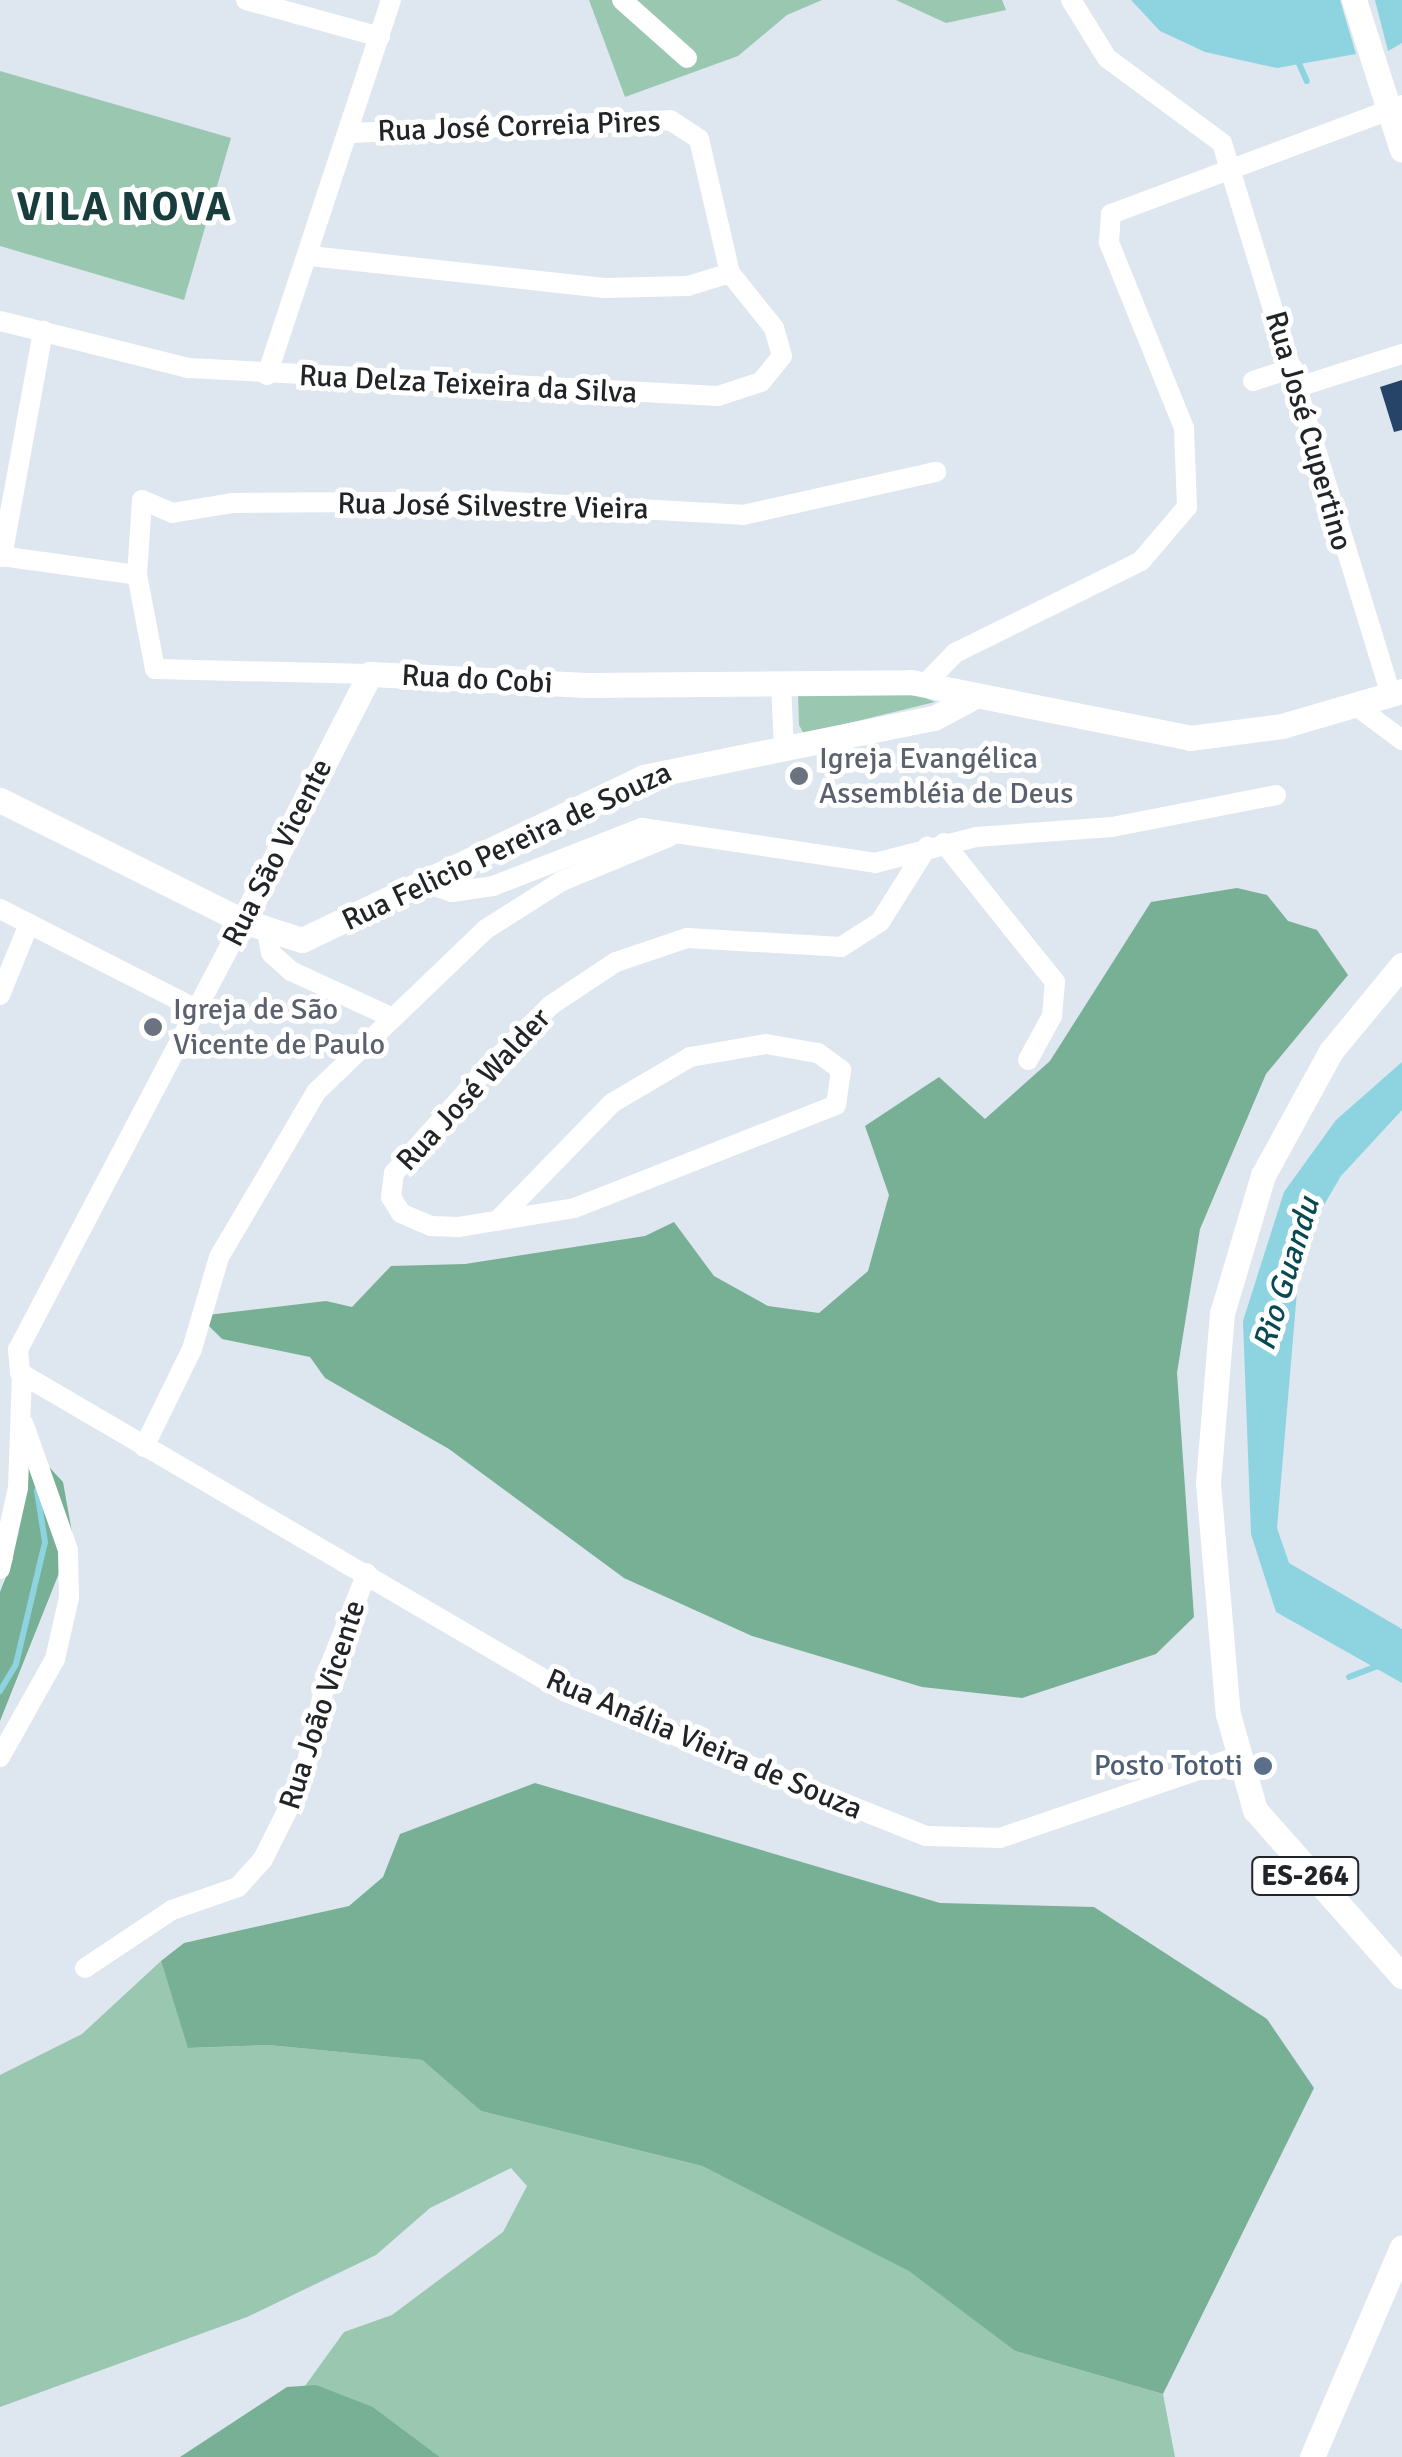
<!DOCTYPE html>
<meta charset="utf-8">
<style>
body{margin:0}
#map{position:relative;width:1402px;height:2457px;overflow:hidden;background:#dee6ef;font-family:Signika,sans-serif}
div>[style]{position:absolute}
[style*='--x']{left:calc(var(--x)*1px);top:calc(var(--y)*1px);width:calc(var(--w)*1px);rotate:calc(var(--a)*1deg)}
.green>*{inset:0;background:#99c7b0}
.forest>*{inset:0;background:#78b095}
.water>*{inset:0;background:#8dd3e0}
.stream>*{height:6px;margin:-3px;padding:0 3px;transform-origin:3px;border-radius:3px;background:#8dd3e0}
.building>*{inset:0;background:#254468}
.minor>*{height:20px;margin:-10px;padding:0 10px;transform-origin:10px;border-radius:10px;background:#fff}
.major>*{height:25px;margin:-12.5px;padding:0 12.5px;transform-origin:12.5px;border-radius:12.5px;background:#fff}
.dots>*{width:28px;height:28px;translate:-50% -50%;box-sizing:border-box;border:5px solid #fff;border-radius:50%}
span{translate:-50% -50%;white-space:nowrap;text-align:center;line-height:1.15;-webkit-text-stroke:10px #fff;paint-order:stroke}
.shield-label span{padding:2px 8px;background:#fff;border:2px solid;border-radius:8px;-webkit-text-stroke-width:0}
.shield-label{font-size:28px;color:#222528;font-weight:700}
.street-label{font-size:30px;color:#222528}
.worship-label{font-size:30px;color:#5b616d}
.left{translate:0 -50%;text-align:left}
.service-label{font-size:30px;color:#4e5e75}
.right{translate:-100% -50%;text-align:right}
.water-label{font-size:32px;color:#084952;font-style:italic}
.district-label{font-size:40px;color:#193c3c;font-weight:700;letter-spacing:2.5px}
</style>
<div id="map">
<div class="green">
<i style="clip-path:polygon(589px 0,822px 0,787px 15px,738px 56px,625px 97px)"></i>
<i style="clip-path:polygon(896px 0,1002px 0,1006px 10px,946px 23px)"></i>
<i style="clip-path:polygon(0 71px,231px 138px,184px 300px,0 246px)"></i>
<i style="clip-path:polygon(907px 690px,935px 702px,804px 734px,799px 725px,798px 693px)"></i>
<i style="clip-path:polygon(161px 1961px,189px 2048px,268px 2045px,422px 2060px,481px 2111px,702px 2166px,910px 2271px,1015px 2351px,1163px 2394px,1175px 2457px,440px 2457px,373px 2407px,305px 2386px,344px 2332px,392px 2315px,503px 2232px,527px 2186px,511px 2168px,430px 2208px,376px 2255px,247px 2317px,0 2407px,0 2075px,82px 2034px)"></i>
</div>
<div class="forest">
<i style="clip-path:polygon(1237px 888px,1267px 895px,1288px 921px,1317px 930px,1348px 975px,1266px 1074px,1200px 1229px,1177px 1373px,1194px 1617px,1156px 1654px,1022px 1698px,922px 1687px,752px 1636px,624px 1578px,449px 1449px,325px 1378px,310px 1357px,222px 1339px,199px 1316px,326px 1301px,352px 1307px,391px 1266px,465px 1264px,645px 1236px,674px 1222px,714px 1276px,768px 1306px,819px 1313px,868px 1271px,889px 1195px,865px 1126px,939px 1077px,985px 1119px,1050px 1061px,1151px 902px)"></i>
<i style="clip-path:polygon(37px 1454px,63px 1482px,73px 1538px,0 1721px,0 1592px,13px 1559px,16px 1459px)"></i>
<i style="clip-path:polygon(535px 1783px,940px 1903px,1094px 1907px,1267px 2019px,1314px 2088px,1163px 2394px,1015px 2351px,909px 2271px,702px 2166px,481px 2111px,422px 2060px,268px 2045px,188px 2048px,161px 1961px,184px 1943px,349px 1906px,383px 1877px,400px 1834px)"></i>
<i style="clip-path:polygon(316px 2385px,373px 2407px,440px 2457px,180px 2457px,287px 2387px)"></i>
</div>
<div class="water">
<i style="clip-path:polygon(1131px 0,1340px 0,1356px 54px,1277px 68px,1205px 52px,1160px 31px)"></i>
<i style="clip-path:polygon(1375px 0,1402px 0,1402px 43px,1388px 51px)"></i>
<i style="clip-path:polygon(1402px 1062px,1402px 1110px,1341px 1176px,1301px 1244px,1277px 1528px,1289px 1563px,1402px 1629px,1402px 1683px,1276px 1612px,1251px 1534px,1243px 1321px,1284px 1192px,1336px 1120px)"></i>
</div>
<div class="stream">
<i style="--x:1297;--y:59;--w:24;--a:66"></i>
<i style="--x:1349;--y:1677;--w:33;--a:-21"></i>
<i style="--x:0;--y:1691;--w:31;--a:-59"></i>
<i style="--x:16;--y:1664;--w:125;--a:-76.6"></i>
<i style="--x:45;--y:1542;--w:52;--a:-98.9"></i>
</div>
<div class="building">
<i style="clip-path:polygon(1402px 380px,1402px 430px,1394px 432px,1380px 387px)"></i>
</div>
<div class="minor">
<i style="--x:246;--y:0;--w:139;--a:15.4"></i>
<i style="--x:622;--y:0;--w:87;--a:41.7"></i>
<i style="--x:1071;--y:0;--w:68;--a:58.2"></i>
<i style="--x:1107;--y:58;--w:143;--a:36.5"></i>
<i style="--x:1222;--y:143;--w:577;--a:72.98"></i>
<i style="--x:351;--y:133;--w:319;--a:-2.3"></i>
<i style="--x:670;--y:120;--w:35;--a:33"></i>
<i style="--x:699;--y:139;--w:138;--a:77"></i>
<i style="--x:310;--y:256;--w:296;--a:6.2"></i>
<i style="--x:604;--y:288;--w:84;--a:-1.4"></i>
<i style="--x:688;--y:286;--w:44;--a:-17.2"></i>
<i style="--x:0;--y:321;--w:195;--a:14"></i>
<i style="--x:189;--y:368;--w:530;--a:3.03"></i>
<i style="--x:718;--y:396;--w:45;--a:-18"></i>
<i style="--x:761;--y:382;--w:33;--a:-51"></i>
<i style="--x:782;--y:356;--w:29;--a:-106"></i>
<i style="--x:774;--y:328;--w:70;--a:-128.7"></i>
<i style="--x:267;--y:375;--w:395;--a:-71.7"></i>
<i style="--x:1253;--y:381;--w:42;--a:-18"></i>
<i style="--x:1298;--y:387;--w:109;--a:-17.6"></i>
<i style="--x:0;--y:556;--w:138;--a:7.9"></i>
<i style="--x:2;--y:557;--w:230;--a:-79.7"></i>
<i style="--x:370;--y:674;--w:215;--a:-178.7"></i>
<i style="--x:155;--y:669;--w:96;--a:-100.8"></i>
<i style="--x:137;--y:575;--w:75;--a:-86.2"></i>
<i style="--x:142;--y:500;--w:33;--a:23"></i>
<i style="--x:172;--y:513;--w:62;--a:-9.3"></i>
<i style="--x:233;--y:503;--w:263;--a:-0.4"></i>
<i style="--x:496;--y:501;--w:247;--a:3.2"></i>
<i style="--x:743;--y:515;--w:198;--a:-12.6"></i>
<i style="--x:781;--y:684;--w:63;--a:87.3"></i>
<i style="--x:924;--y:685;--w:45;--a:-45.9"></i>
<i style="--x:955;--y:653;--w:208;--a:-26.3"></i>
<i style="--x:1141;--y:561;--w:71;--a:-49.6"></i>
<i style="--x:1187;--y:507;--w:79;--a:-92.2"></i>
<i style="--x:1184;--y:428;--w:201;--a:-112"></i>
<i style="--x:1109;--y:242;--w:28;--a:-86"></i>
<i style="--x:1111;--y:214;--w:311;--a:-20.5"></i>
<i style="--x:1355;--y:705;--w:59;--a:36.7"></i>
<i style="--x:944;--y:843;--w:178;--a:51.4"></i>
<i style="--x:1055;--y:982;--w:34;--a:95"></i>
<i style="--x:1052;--y:1016;--w:50;--a:118.6"></i>
<i style="--x:429;--y:884;--w:24;--a:19"></i>
<i style="--x:452;--y:892;--w:41;--a:-8.3"></i>
<i style="--x:493;--y:886;--w:160;--a:-21.3"></i>
<i style="--x:642;--y:828;--w:236;--a:8.5"></i>
<i style="--x:875;--y:863;--w:104;--a:-14.4"></i>
<i style="--x:976;--y:837;--w:136;--a:-4.2"></i>
<i style="--x:1112;--y:827;--w:167;--a:-11"></i>
<i style="--x:0;--y:909;--w:222;--a:27"></i>
<i style="--x:243;--y:921;--w:484;--a:117.7"></i>
<i style="--x:18;--y:1349;--w:24;--a:85"></i>
<i style="--x:20;--y:1373;--w:632;--a:30.3"></i>
<i style="--x:566;--y:1692;--w:388;--a:21.8"></i>
<i style="--x:926;--y:1836;--w:74;--a:1.5"></i>
<i style="--x:1000;--y:1838;--w:250;--a:-18.9"></i>
<i style="--x:267;--y:932;--w:21;--a:79"></i>
<i style="--x:271;--y:953;--w:27;--a:42"></i>
<i style="--x:291;--y:971;--w:110;--a:24.7"></i>
<i style="--x:0;--y:995;--w:77;--a:-67.8"></i>
<i style="--x:498;--y:1220;--w:163;--a:-45.7"></i>
<i style="--x:612;--y:1103;--w:91;--a:-30.5"></i>
<i style="--x:690;--y:1057;--w:77;--a:-9.7"></i>
<i style="--x:766;--y:1044;--w:53;--a:9.8"></i>
<i style="--x:818;--y:1053;--w:29;--a:36"></i>
<i style="--x:841;--y:1070;--w:35;--a:98"></i>
<i style="--x:836;--y:1105;--w:281;--a:158.5"></i>
<i style="--x:575;--y:1208;--w:119;--a:170.8"></i>
<i style="--x:458;--y:1227;--w:27;--a:-178"></i>
<i style="--x:431;--y:1226;--w:33;--a:-157"></i>
<i style="--x:401;--y:1213;--w:19;--a:-122"></i>
<i style="--x:391;--y:1197;--w:24;--a:-83"></i>
<i style="--x:394;--y:1173;--w:142;--a:-48.4"></i>
<i style="--x:488;--y:1067;--w:88;--a:-44.5"></i>
<i style="--x:551;--y:1005;--w:78;--a:-33.5"></i>
<i style="--x:616;--y:962;--w:75;--a:-18.7"></i>
<i style="--x:687;--y:938;--w:154;--a:3.3"></i>
<i style="--x:841;--y:947;--w:46;--a:-32.7"></i>
<i style="--x:880;--y:922;--w:89;--a:-57.9"></i>
<i style="--x:144;--y:1447;--w:109;--a:-63.9"></i>
<i style="--x:192;--y:1349;--w:96;--a:-73.6"></i>
<i style="--x:219;--y:1257;--w:191;--a:-59.5"></i>
<i style="--x:316;--y:1092;--w:236;--a:-43.8"></i>
<i style="--x:486;--y:929;--w:90;--a:-32.3"></i>
<i style="--x:562;--y:881;--w:116;--a:-22.4"></i>
<i style="--x:0;--y:1569;--w:83;--a:-77.5"></i>
<i style="--x:18;--y:1488;--w:114;--a:-88"></i>
<i style="--x:0;--y:1757;--w:112;--a:-60.7"></i>
<i style="--x:55;--y:1659;--w:63;--a:-77.1"></i>
<i style="--x:69;--y:1598;--w:48;--a:-91.2"></i>
<i style="--x:68;--y:1550;--w:133;--a:-109.4"></i>
<i style="--x:85;--y:1968;--w:105;--a:-33.7"></i>
<i style="--x:172;--y:1910;--w:70;--a:-19.2"></i>
<i style="--x:238;--y:1887;--w:38;--a:-48"></i>
<i style="--x:263;--y:1859;--w:89;--a:-63.4"></i>
<i style="--x:303;--y:1779;--w:114;--a:-76.8"></i>
<i style="--x:329;--y:1668;--w:102;--a:-68.2"></i>
</div>
<div class="major">
<i style="--x:1354;--y:0;--w:157;--a:72.3"></i>
<i style="--x:0;--y:800;--w:271;--a:26.5"></i>
<i style="--x:243;--y:921;--w:62;--a:17.9"></i>
<i style="--x:302;--y:940;--w:378;--a:-25.5"></i>
<i style="--x:643;--y:777;--w:297;--a:-11.5"></i>
<i style="--x:934;--y:718;--w:40;--a:-28"></i>
<i style="--x:243;--y:921;--w:278;--a:-62.8"></i>
<i style="--x:370;--y:674;--w:216;--a:2.9"></i>
<i style="--x:586;--y:685;--w:325;--a:-0.5"></i>
<i style="--x:911;--y:682;--w:285;--a:11.3"></i>
<i style="--x:1190;--y:738;--w:93;--a:-7.4"></i>
<i style="--x:1282;--y:726;--w:125;--a:-16.3"></i>
<i style="--x:1402;--y:965;--w:112;--a:129.5"></i>
<i style="--x:1331;--y:1051;--w:141;--a:118.7"></i>
<i style="--x:1263;--y:1175;--w:144;--a:106.5"></i>
<i style="--x:1222;--y:1313;--w:171;--a:94.7"></i>
<i style="--x:1208;--y:1483;--w:232;--a:85.1"></i>
<i style="--x:1228;--y:1714;--w:100;--a:74.3"></i>
<i style="--x:1255;--y:1810;--w:222;--a:48.5"></i>
<i style="--x:1312;--y:2457;--w:228;--a:-66.8"></i>
</div>
<div class="dots">
<i style="left:799px;top:776px;background:#6b7280"></i>
<i style="left:153px;top:1027px;background:#6b7280"></i>
<i style="left:1263px;top:1766px;background:#5c6f8a"></i>
</div>
<div class="shield-label">
<span style="left:1305px;top:1876px">ES-264</span>
</div>
<div class="street-label">
<span style="left:519px;top:127px;rotate:-2deg">Rua José Correia Pires</span>
<span style="left:468px;top:385px;rotate:3deg">Rua Delza Teixeira da Silva</span>
<span style="left:1308px;top:431px;rotate:74deg">Rua José Cupertino</span>
<span style="left:493px;top:507px;rotate:1deg">Rua José Silvestre Vieira</span>
<span style="left:477px;top:680px;rotate:3deg">Rua do Cobi</span>
<span style="left:507px;top:847px;rotate:-25deg">Rua Felicio Pereira de Souza</span>
<span style="left:278px;top:853px;rotate:-63deg">Rua São Vicente</span>
<span style="left:474px;top:1090px;rotate:-47deg">Rua José Walder</span>
<span style="left:323px;top:1705px;rotate:-72deg">Rua João Vicente</span>
<span style="left:704px;top:1745px;rotate:23deg">Rua Anália Vieira de Souza</span>
</div>
<div class="worship-label">
<span class="left" style="left:819px;top:776px">Igreja Evangélica<br>Assembléia de Deus</span>
<span class="left" style="left:173px;top:1027px">Igreja de São<br>Vicente de Paulo</span>
</div>
<div class="service-label">
<span class="right" style="left:1243px;top:1766px">Posto Tototi</span>
</div>
<div class="water-label">
<span style="left:1287px;top:1274px;rotate:-73deg">Rio Guandu</span>
</div>
<div class="district-label">
<span style="left:125px;top:207px">VILA NOVA</span>
</div>
</div>
